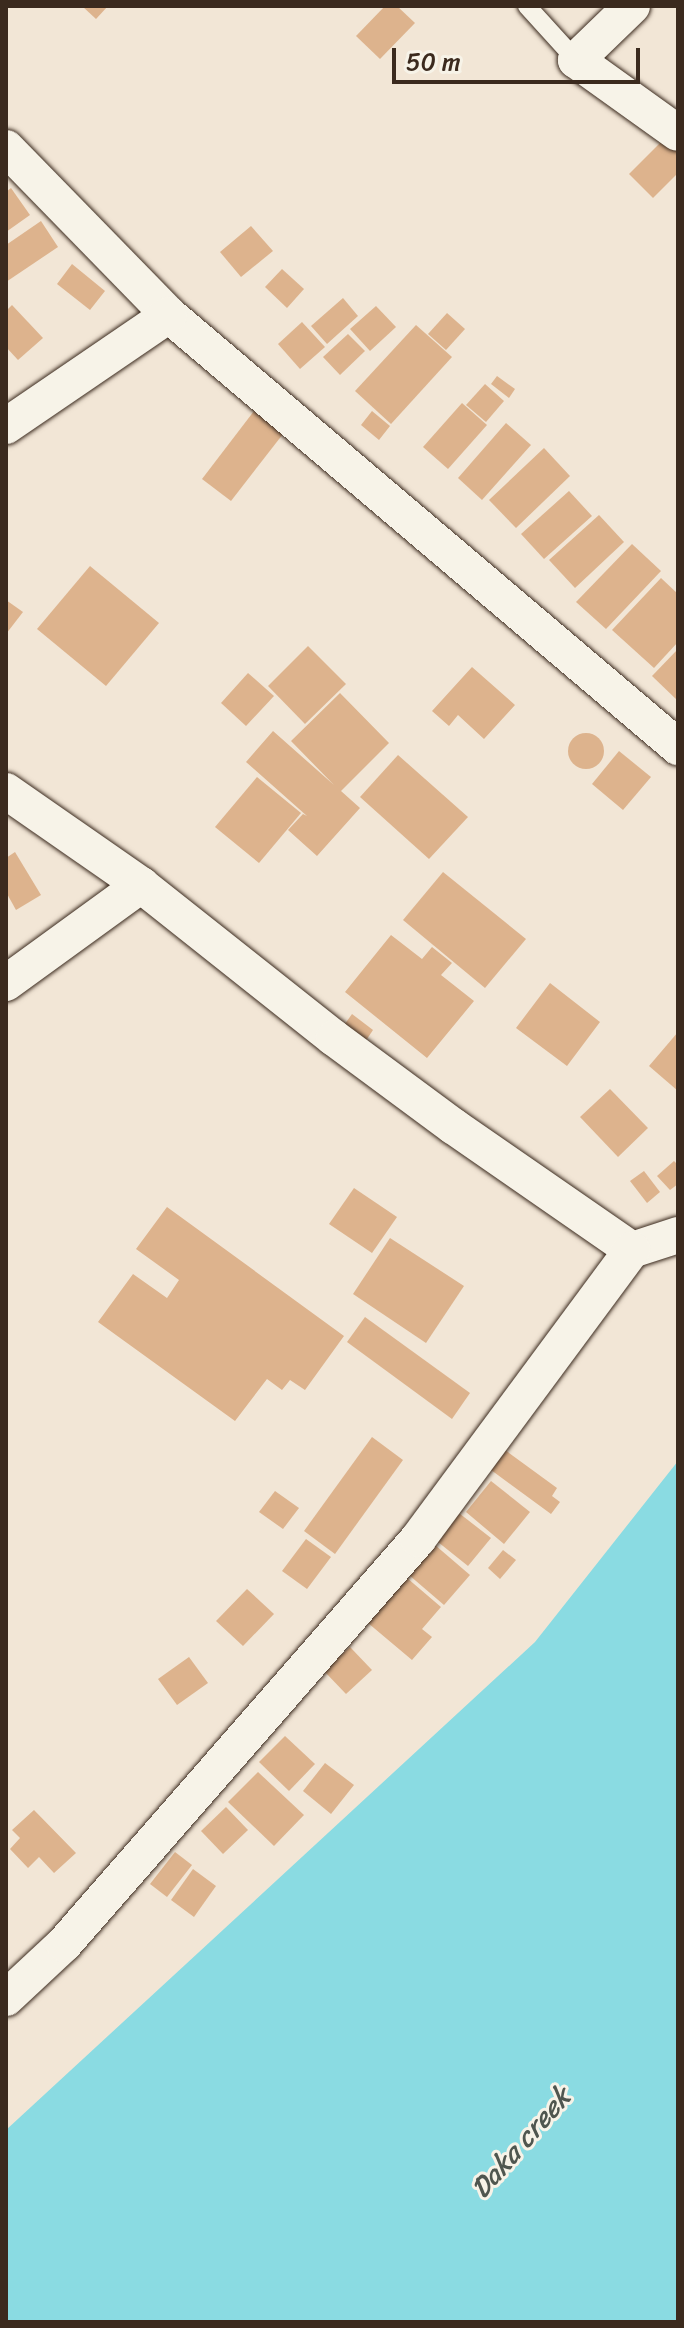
<!DOCTYPE html>
<style>
body{margin:0}
#map{position:relative;width:684px;height:2328px;overflow:hidden;background:#f2e6d6;font-family:Sriracha,sans-serif}
div>[style]{position:absolute}
[style*='--x']{left:calc(var(--x)*1px);top:calc(var(--y)*1px);width:calc(var(--w)*1px);rotate:calc(var(--a)*1deg)}
.water>*{inset:0;background:#8adbe2}
.building>*{inset:0;background:#ddb38d}
.round{border-radius:50%}
.roads{filter:drop-shadow(0 0 2px #3b2a1e) drop-shadow(0 0 2px #3b2a1e)}
.service>*{height:18px;margin:-9px;padding:0 9px;transform-origin:9px;border-radius:9px;background:#f7f3e8}
.minor>*{height:36px;margin:-18px;padding:0 18px;transform-origin:18px;border-radius:18px;background:#f7f3e8}
span{translate:-50% -50%;white-space:nowrap;text-align:center;line-height:1.15;-webkit-text-stroke:6px #f7f3e8;paint-order:stroke}
.water-label{font-size:28px;color:#4f564f;font-style:italic}
.frame{position:absolute;inset:0;border:8px solid #3b2a1e;pointer-events:none}
.scale{position:absolute;left:392px;top:48px;width:248px;height:36px;box-sizing:border-box;border:4px solid #3b2a1e;border-top:0;padding-left:10px;font-size:24px;line-height:28px;white-space:nowrap;color:#3b2a1e;-webkit-text-stroke:6px #f7f3e8;paint-order:stroke}
</style>
<div id="map">
<div class="water">
<i style="clip-path:polygon(678px 1461px,678px 2322px,6px 2322px,6px 2130px,535px 1642px)"></i>
</div>
<div class="building">
<i style="clip-path:polygon(82px 6px,108px 6px,96px 19px)"></i>
<i style="clip-path:polygon(385px 6px,397px 6px,415px 23px,380px 59px,356px 36px)"></i>
<i style="clip-path:polygon(666px 137px,678px 149px,678px 173px,653px 198px,629px 174px)"></i>
<i style="clip-path:polygon(11px 188px,30px 215px,6px 232px,6px 192px)"></i>
<i style="clip-path:polygon(41px 221px,58px 247px,6px 282px,6px 245px)"></i>
<i style="clip-path:polygon(251px 226px,273px 251px,241px 277px,220px 252px)"></i>
<i style="clip-path:polygon(72px 264px,105px 291px,90px 310px,57px 284px)"></i>
<i style="clip-path:polygon(282px 269px,304px 289px,287px 308px,265px 287px)"></i>
<i style="clip-path:polygon(343px 298px,358px 316px,327px 344px,311px 326px)"></i>
<i style="clip-path:polygon(12px 305px,43px 338px,18px 360px,6px 347px,6px 311px)"></i>
<i style="clip-path:polygon(376px 306px,396px 327px,370px 351px,350px 329px)"></i>
<i style="clip-path:polygon(447px 313px,465px 329px,446px 350px,428px 334px)"></i>
<i style="clip-path:polygon(302px 322px,325px 347px,300px 369px,278px 344px)"></i>
<i style="clip-path:polygon(416px 325px,452px 357px,391px 424px,355px 391px)"></i>
<i style="clip-path:polygon(348px 334px,365px 351px,340px 375px,323px 357px)"></i>
<i style="clip-path:polygon(497px 376px,515px 389px,509px 398px,491px 384px)"></i>
<i style="clip-path:polygon(485px 384px,504px 401px,486px 422px,466px 405px)"></i>
<i style="clip-path:polygon(462px 403px,487px 425px,448px 469px,423px 447px)"></i>
<i style="clip-path:polygon(254px 411px,283px 434px,231px 501px,202px 479px)"></i>
<i style="clip-path:polygon(372px 411px,390px 426px,379px 440px,361px 425px)"></i>
<i style="clip-path:polygon(506px 423px,531px 445px,482px 500px,458px 478px)"></i>
<i style="clip-path:polygon(544px 448px,570px 476px,516px 528px,489px 500px)"></i>
<i style="clip-path:polygon(569px 491px,592px 516px,544px 559px,521px 534px)"></i>
<i style="clip-path:polygon(599px 515px,624px 542px,575px 588px,549px 560px)"></i>
<i style="clip-path:polygon(632px 544px,661px 571px,606px 629px,576px 602px)"></i>
<i style="clip-path:polygon(90px 566px,159px 623px,106px 686px,37px 629px)"></i>
<i style="clip-path:polygon(661px 578px,678px 594px,678px 642px,654px 668px,612px 630px)"></i>
<i style="clip-path:polygon(6px 600px,23px 612px,6px 634px)"></i>
<i style="clip-path:polygon(308px 646px,346px 684px,305px 724px,268px 686px)"></i>
<i style="clip-path:polygon(678px 649px,678px 701px,652px 676px)"></i>
<i style="clip-path:polygon(472px 667px,515px 705px,484px 739px,458px 715px,449px 726px,432px 711px)"></i>
<i style="clip-path:polygon(248px 673px,274px 696px,246px 726px,221px 703px)"></i>
<i style="clip-path:polygon(340px 693px,389px 743px,341px 791px,360px 808px,317px 856px,288px 830px,303px 814px,307px 816px,246px 762px,273px 731px,334px 785px,291px 741px)"></i>
<i class="round" style="left:568px;top:733px;width:36px;height:36px"></i>
<i style="clip-path:polygon(619px 751px,651px 777px,623px 810px,592px 784px)"></i>
<i style="clip-path:polygon(398px 755px,468px 817px,429px 859px,360px 797px)"></i>
<i style="clip-path:polygon(257px 777px,301px 813px,259px 863px,215px 827px)"></i>
<i style="clip-path:polygon(15px 852px,41px 895px,16px 910px,6px 892px,6px 858px)"></i>
<i style="clip-path:polygon(443px 872px,526px 939px,485px 988px,403px 920px)"></i>
<i style="clip-path:polygon(391px 935px,422px 959px,432px 947px,452px 963px,441px 975px,474px 1001px,427px 1058px,345px 992px)"></i>
<i style="clip-path:polygon(550px 983px,600px 1022px,567px 1066px,516px 1028px)"></i>
<i style="clip-path:polygon(352px 1014px,373px 1030px,359px 1051px,337px 1035px)"></i>
<i style="clip-path:polygon(678px 1032px,678px 1091px,649px 1066px)"></i>
<i style="clip-path:polygon(610px 1089px,648px 1128px,618px 1157px,580px 1117px)"></i>
<i style="clip-path:polygon(674px 1161px,678px 1165px,678px 1184px,670px 1190px,657px 1176px)"></i>
<i style="clip-path:polygon(644px 1171px,660px 1192px,647px 1203px,630px 1181px)"></i>
<i style="clip-path:polygon(354px 1188px,397px 1217px,372px 1253px,329px 1224px)"></i>
<i style="clip-path:polygon(167px 1207px,344px 1336px,305px 1390px,290px 1380px,282px 1390px,267px 1379px,235px 1421px,98px 1322px,133px 1274px,167px 1298px,179px 1280px,136px 1249px)"></i>
<i style="clip-path:polygon(390px 1238px,464px 1286px,426px 1343px,353px 1294px)"></i>
<i style="clip-path:polygon(365px 1317px,470px 1393px,452px 1419px,347px 1342px)"></i>
<i style="clip-path:polygon(372px 1437px,403px 1460px,335px 1554px,304px 1531px)"></i>
<i style="clip-path:polygon(501px 1447px,557px 1488px,552px 1496px,560px 1502px,551px 1514px,487px 1467px)"></i>
<i style="clip-path:polygon(491px 1481px,530px 1512px,504px 1544px,466px 1512px)"></i>
<i style="clip-path:polygon(275px 1491px,299px 1508px,283px 1529px,259px 1512px)"></i>
<i style="clip-path:polygon(455px 1510px,491px 1538px,468px 1566px,433px 1538px)"></i>
<i style="clip-path:polygon(306px 1539px,331px 1557px,307px 1589px,282px 1571px)"></i>
<i style="clip-path:polygon(435px 1545px,470px 1575px,444px 1605px,409px 1575px)"></i>
<i style="clip-path:polygon(503px 1550px,516px 1560px,500px 1579px,488px 1568px)"></i>
<i style="clip-path:polygon(407px 1578px,441px 1607px,422px 1629px,432px 1637px,412px 1660px,368px 1623px)"></i>
<i style="clip-path:polygon(247px 1589px,274px 1614px,243px 1646px,216px 1621px)"></i>
<i style="clip-path:polygon(350px 1647px,372px 1670px,346px 1694px,324px 1671px)"></i>
<i style="clip-path:polygon(189px 1657px,208px 1683px,177px 1705px,158px 1679px)"></i>
<i style="clip-path:polygon(285px 1736px,315px 1764px,289px 1791px,259px 1762px)"></i>
<i style="clip-path:polygon(325px 1763px,354px 1785px,331px 1814px,303px 1791px)"></i>
<i style="clip-path:polygon(258px 1772px,304px 1815px,274px 1846px,228px 1802px)"></i>
<i style="clip-path:polygon(226px 1807px,248px 1830px,223px 1854px,201px 1831px)"></i>
<i style="clip-path:polygon(34px 1810px,76px 1853px,54px 1873px,39px 1857px,28px 1868px,10px 1849px,20px 1838px,12px 1830px)"></i>
<i style="clip-path:polygon(175px 1852px,192px 1865px,167px 1897px,150px 1884px)"></i>
<i style="clip-path:polygon(193px 1869px,216px 1886px,194px 1917px,171px 1900px)"></i>
</div>
<div class="roads">
<div class="service">
<i style="--x:527;--y:6;--w:73;--a:47.8"></i>
</div>
<div class="minor">
<i style="--x:632;--y:6;--w:78;--a:136"></i>
<i style="--x:576;--y:60;--w:125;--a:35.6"></i>
<i style="--x:6;--y:148;--w:233;--a:45.7"></i>
<i style="--x:169;--y:315;--w:668;--a:40.32"></i>
<i style="--x:6;--y:426;--w:197;--a:-34.3"></i>
<i style="--x:6;--y:791;--w:165;--a:34.8"></i>
<i style="--x:141;--y:885;--w:246;--a:38.4"></i>
<i style="--x:334;--y:1038;--w:148;--a:36.5"></i>
<i style="--x:453;--y:1126;--w:218;--a:34.7"></i>
<i style="--x:632;--y:1250;--w:48;--a:-18.1"></i>
<i style="--x:6;--y:983;--w:167;--a:-36"></i>
<i style="--x:6;--y:1998;--w:79;--a:-43"></i>
<i style="--x:64;--y:1944;--w:538;--a:-48.84"></i>
<i style="--x:418;--y:1539;--w:360;--a:-53.5"></i>
</div>
</div>
<div class="water-label">
<span style="left:521px;top:2143px;rotate:-49deg">Daka creek</span>
</div>
<div class="frame"></div>
<div class="scale">50 m</div>
</div>
